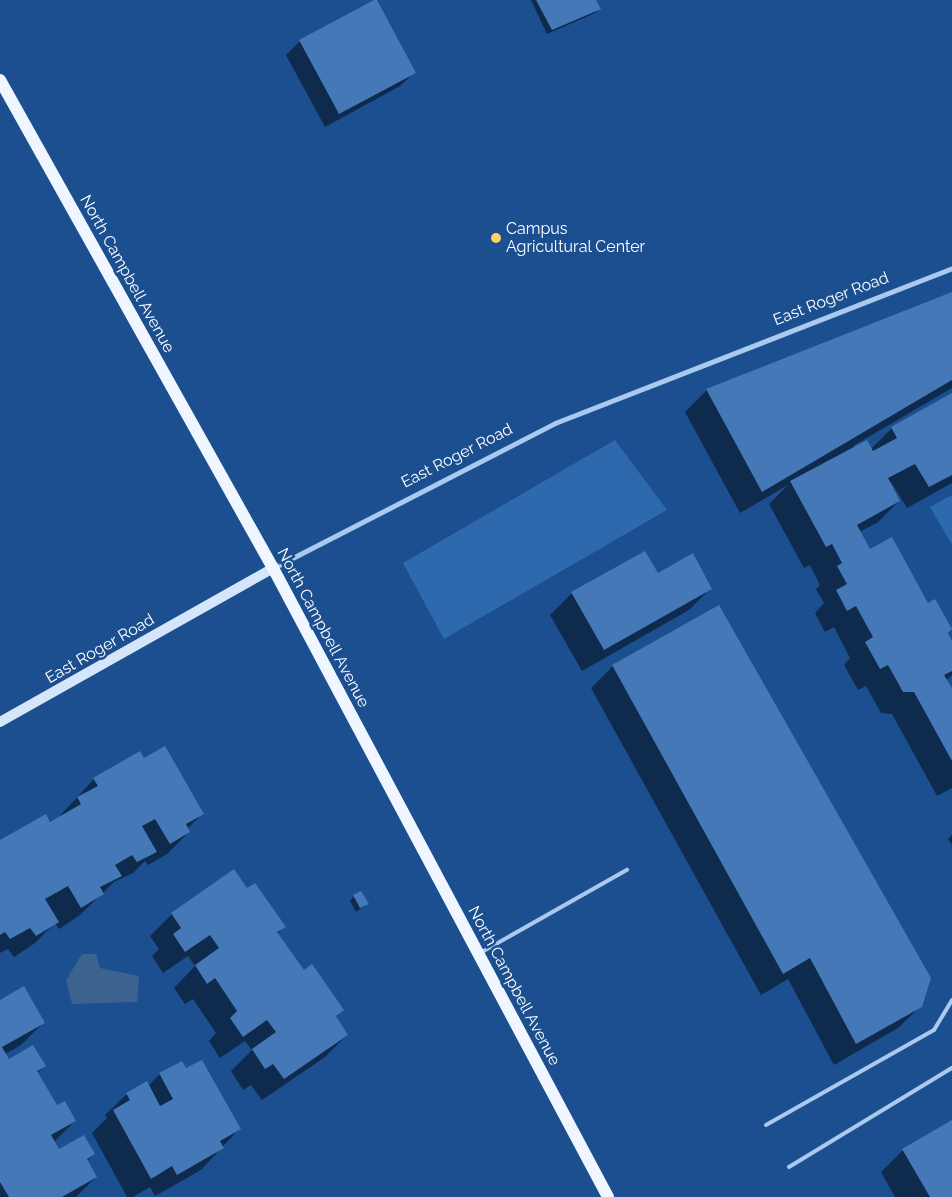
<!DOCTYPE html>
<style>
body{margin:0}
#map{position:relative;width:952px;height:1197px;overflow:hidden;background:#1b4f8f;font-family:Raleway,sans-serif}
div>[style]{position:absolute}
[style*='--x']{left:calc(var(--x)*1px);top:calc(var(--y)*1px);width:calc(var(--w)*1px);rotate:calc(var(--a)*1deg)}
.green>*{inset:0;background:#2e69ad}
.water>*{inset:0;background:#3c6290}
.shadow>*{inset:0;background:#0007}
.building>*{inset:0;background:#4478b7}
.lane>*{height:4px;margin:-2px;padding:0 2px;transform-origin:2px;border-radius:2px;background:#a9c9ee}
.street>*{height:5px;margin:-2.5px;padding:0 2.5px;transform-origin:2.5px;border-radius:2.5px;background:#a9c9ee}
.secondary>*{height:10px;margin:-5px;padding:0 5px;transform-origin:5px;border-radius:5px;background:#d6e6fa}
.primary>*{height:12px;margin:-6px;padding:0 6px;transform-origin:6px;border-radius:6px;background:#f0f6ff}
.dots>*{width:14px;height:14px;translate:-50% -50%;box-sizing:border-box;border:2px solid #1b4f8f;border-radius:50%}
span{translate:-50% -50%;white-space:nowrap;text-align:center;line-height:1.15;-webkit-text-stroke:5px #1b4f8f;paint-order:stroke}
.poi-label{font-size:16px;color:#fff}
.left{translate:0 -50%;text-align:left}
.street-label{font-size:16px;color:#fff}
</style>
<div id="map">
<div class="green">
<i style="clip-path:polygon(615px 440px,667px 510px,444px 639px,403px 563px)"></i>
<i style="clip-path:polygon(952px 495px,952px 545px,930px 507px)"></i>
</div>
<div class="water">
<i style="clip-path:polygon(82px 954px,96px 954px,100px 968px,139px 976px,137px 1002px,72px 1004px,66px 980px)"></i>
</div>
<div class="shadow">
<i style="clip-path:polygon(531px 0,595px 0,599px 9px,595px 13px,547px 34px)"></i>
<i style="clip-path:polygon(300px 41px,414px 73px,400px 86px,325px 127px,286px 55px)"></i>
<i style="clip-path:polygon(952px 294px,952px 388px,853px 446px,855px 448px,871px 449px,892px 428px,952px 395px,952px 483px,907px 508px,891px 482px,889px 483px,899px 501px,877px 523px,859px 532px,870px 551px,928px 605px,935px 601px,951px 630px,947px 635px,952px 644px,952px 675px,946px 680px,952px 690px,952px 788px,937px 796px,892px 714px,881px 713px,866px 686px,858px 690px,844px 665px,850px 658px,834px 627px,825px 632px,815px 613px,824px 603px,816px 589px,820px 585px,810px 565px,804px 568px,769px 504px,788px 485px,740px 513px,685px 412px,707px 390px)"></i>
<i style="clip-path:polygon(658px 575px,711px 588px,689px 610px,582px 671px,550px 615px,572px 593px)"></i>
<i style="clip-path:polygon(719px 607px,921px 1006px,898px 1028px,834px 1065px,788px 979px,761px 995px,591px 688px,613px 666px)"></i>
<i style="clip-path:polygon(139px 753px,202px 814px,187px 829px,189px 832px,167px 854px,148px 865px,145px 861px,133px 873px,114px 882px,80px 915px,59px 929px,55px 923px,35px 943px,14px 957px,8px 949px,0 953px,0 841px,56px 820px,94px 779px)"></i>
<i style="clip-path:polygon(952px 835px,952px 845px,948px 839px)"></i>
<i style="clip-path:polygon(234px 871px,247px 890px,284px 926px,277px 934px,304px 972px,342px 1010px,335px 1017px,347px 1035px,325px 1057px,262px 1100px,251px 1085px,243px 1090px,231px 1071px,252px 1050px,245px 1041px,220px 1058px,209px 1041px,216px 1033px,193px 999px,185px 1004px,174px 988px,195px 966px,188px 956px,163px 973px,152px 956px,159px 949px,150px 936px,172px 914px)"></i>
<i style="clip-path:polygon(354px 896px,367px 904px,356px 912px,350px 901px)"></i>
<i style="clip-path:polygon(0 1001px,43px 1023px,21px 1045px,5px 1054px,9px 1060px,44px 1066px,37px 1073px,57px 1107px,75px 1121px,54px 1142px,59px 1151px,94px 1154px,87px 1161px,96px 1177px,76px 1197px,0 1197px)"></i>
<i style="clip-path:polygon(186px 1070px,239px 1129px,201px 1170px,155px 1196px,150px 1187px,133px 1197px,127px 1197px,92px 1133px,107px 1118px,105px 1115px,127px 1094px,148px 1086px,160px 1074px)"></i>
<i style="clip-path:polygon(952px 1122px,952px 1197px,895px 1197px,881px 1172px,903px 1150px)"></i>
</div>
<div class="building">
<i style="clip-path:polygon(374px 0,377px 0,416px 73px,339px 114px,299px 40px)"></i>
<i style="clip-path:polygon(536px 0,596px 0,601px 9px,552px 30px)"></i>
<i style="clip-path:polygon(952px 292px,952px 380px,762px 492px,706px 389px)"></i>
<i style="clip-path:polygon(952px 393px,952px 475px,929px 487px,915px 464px,888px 478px,900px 501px,857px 525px,870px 549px,892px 537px,928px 603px,935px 599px,952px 629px,948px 633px,952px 641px,952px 671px,944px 675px,952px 688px,952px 761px,914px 692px,903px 692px,888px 665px,880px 669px,865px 642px,873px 637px,856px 606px,847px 611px,836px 590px,847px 584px,837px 566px,842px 563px,832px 544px,826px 547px,790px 481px,867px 440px,873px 451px,897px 438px,891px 427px)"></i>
<i style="clip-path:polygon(645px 551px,658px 573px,693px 553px,712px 589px,604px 650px,571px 592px)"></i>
<i style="clip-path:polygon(719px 605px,931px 978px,922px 1007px,856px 1044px,810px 958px,783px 974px,612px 665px)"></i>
<i style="clip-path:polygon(165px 746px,204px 814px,186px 824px,190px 832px,170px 844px,155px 819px,142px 826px,157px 852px,137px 862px,132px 855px,115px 865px,122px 876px,100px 887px,104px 894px,81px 908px,68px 886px,45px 899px,59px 922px,36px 936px,30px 928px,10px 939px,5px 932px,0 935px,0 840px,46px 814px,50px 822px,81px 804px,77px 797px,98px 786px,93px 778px,140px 751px,144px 758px)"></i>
<i style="clip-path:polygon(234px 869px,247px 888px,255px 883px,286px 927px,277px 932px,304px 970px,312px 964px,344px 1010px,336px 1016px,348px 1035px,284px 1079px,273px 1064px,265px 1069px,252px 1049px,276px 1032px,267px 1020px,243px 1037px,230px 1018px,237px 1011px,215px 978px,207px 984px,195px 965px,219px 948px,210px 935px,185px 952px,173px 934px,181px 928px,171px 913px)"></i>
<i style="clip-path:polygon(361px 891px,369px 904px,360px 908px,353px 895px)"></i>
<i style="clip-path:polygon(24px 986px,45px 1023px,2px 1047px,9px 1059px,33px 1045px,46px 1066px,37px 1071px,57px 1105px,65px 1101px,76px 1121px,51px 1135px,59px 1149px,84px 1135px,95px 1154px,87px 1159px,97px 1177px,62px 1197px,9px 1197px,0 1182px,0 1000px)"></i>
<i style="clip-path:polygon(202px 1060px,241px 1129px,220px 1141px,224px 1148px,177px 1175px,172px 1166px,151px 1179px,113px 1110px,130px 1100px,126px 1093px,147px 1081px,160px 1106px,173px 1099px,159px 1073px,182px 1061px,186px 1068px)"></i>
<i style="clip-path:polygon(952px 1120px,952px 1197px,930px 1197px,902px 1149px)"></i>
</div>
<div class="lane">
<i style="--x:480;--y:953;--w:169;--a:-29.5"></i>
<i style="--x:766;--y:1125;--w:193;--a:-29.5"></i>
<i style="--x:934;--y:1030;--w:35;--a:-59"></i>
<i style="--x:789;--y:1167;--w:191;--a:-31.3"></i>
</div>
<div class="street">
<i style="--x:273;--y:568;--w:317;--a:-27.2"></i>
<i style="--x:555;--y:423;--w:426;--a:-21.3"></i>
</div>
<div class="secondary">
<i style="--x:0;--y:722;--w:313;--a:-29.4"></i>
</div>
<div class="primary">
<i style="--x:0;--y:80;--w:559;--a:60.78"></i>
<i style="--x:273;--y:568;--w:713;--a:61.96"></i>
</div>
<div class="dots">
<i style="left:496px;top:238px;background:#ffd166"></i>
</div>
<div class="poi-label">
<span class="left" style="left:506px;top:238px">Campus<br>Agricultural Center</span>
</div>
<div class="street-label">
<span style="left:127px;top:274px;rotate:61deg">North Campbell Avenue</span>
<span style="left:831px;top:299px;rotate:-21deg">East Roger Road</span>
<span style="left:457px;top:456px;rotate:-27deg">East Roger Road</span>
<span style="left:323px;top:628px;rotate:62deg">North Campbell Avenue</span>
<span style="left:100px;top:649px;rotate:-30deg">East Roger Road</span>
<span style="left:514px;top:986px;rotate:62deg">North Campbell Avenue</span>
</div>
</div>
